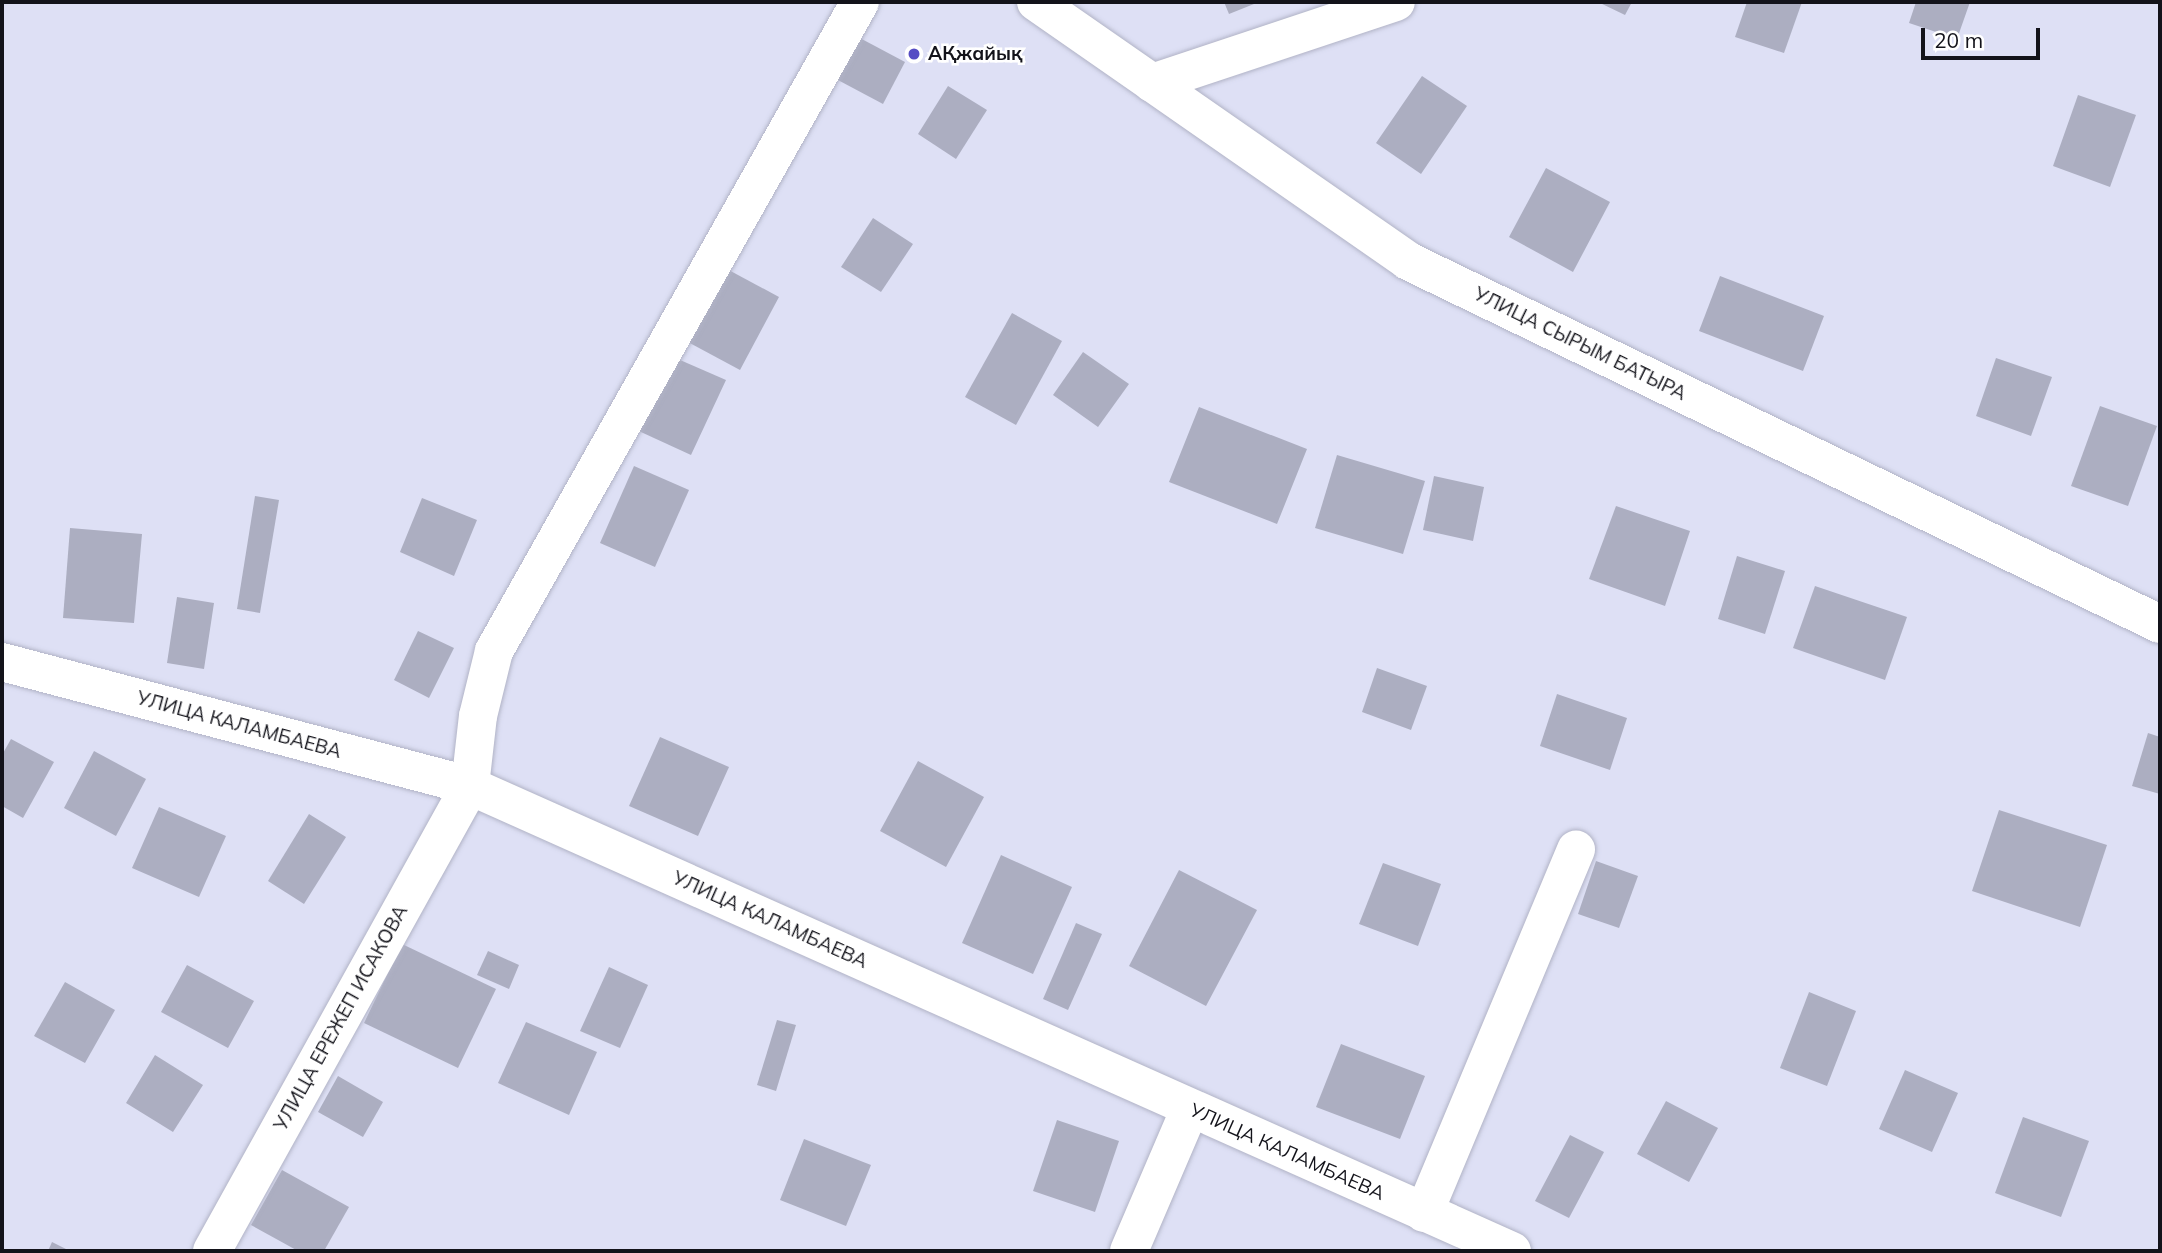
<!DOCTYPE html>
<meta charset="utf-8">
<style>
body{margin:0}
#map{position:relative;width:2162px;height:1253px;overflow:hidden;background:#dee0f5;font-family:Mulish,sans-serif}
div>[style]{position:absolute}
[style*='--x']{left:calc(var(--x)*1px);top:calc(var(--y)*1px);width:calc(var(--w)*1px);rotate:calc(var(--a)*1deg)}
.building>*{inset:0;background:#acaec1}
.roads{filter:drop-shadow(0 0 2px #b1b3c6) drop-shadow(0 0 2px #b1b3c6)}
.minor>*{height:38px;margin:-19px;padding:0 19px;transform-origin:19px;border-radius:19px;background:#fff}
.dots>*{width:19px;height:19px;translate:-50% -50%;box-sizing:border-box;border:4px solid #fff;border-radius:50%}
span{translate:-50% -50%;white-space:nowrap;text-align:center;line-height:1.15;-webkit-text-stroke:5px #fff;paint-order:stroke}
.poi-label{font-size:19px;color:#13131a;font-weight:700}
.left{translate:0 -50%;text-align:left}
.street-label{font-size:19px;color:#13131a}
.frame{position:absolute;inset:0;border:4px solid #13131a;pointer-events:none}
.scale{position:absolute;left:1921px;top:28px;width:119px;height:32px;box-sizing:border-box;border:4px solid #13131a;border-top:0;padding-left:9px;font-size:21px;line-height:24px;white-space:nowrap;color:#13131a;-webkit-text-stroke:5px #fff;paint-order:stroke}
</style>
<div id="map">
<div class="building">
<i style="clip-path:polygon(1224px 2px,1259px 2px,1229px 14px)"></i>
<i style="clip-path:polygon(1598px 2px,1632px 2px,1625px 15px)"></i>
<i style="clip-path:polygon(1747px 2px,1802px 2px,1784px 53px,1735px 37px)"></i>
<i style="clip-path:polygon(1916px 2px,1970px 2px,1957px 39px,1909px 23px)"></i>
<i style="clip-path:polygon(858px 37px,905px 62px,883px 104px,836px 79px)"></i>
<i style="clip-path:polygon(1422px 76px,1467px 106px,1421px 174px,1376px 143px)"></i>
<i style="clip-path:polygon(948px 86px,987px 110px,956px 159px,918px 134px)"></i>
<i style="clip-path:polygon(2078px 95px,2136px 115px,2110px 187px,2053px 166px)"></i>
<i style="clip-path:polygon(1546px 168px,1610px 202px,1573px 272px,1509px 237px)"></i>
<i style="clip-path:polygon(873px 218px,913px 244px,881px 292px,841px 267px)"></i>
<i style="clip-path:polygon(725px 268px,779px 297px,740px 370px,686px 341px)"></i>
<i style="clip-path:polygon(1720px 276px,1824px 316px,1803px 371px,1699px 331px)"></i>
<i style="clip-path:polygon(1012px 313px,1062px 341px,1016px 425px,965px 397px)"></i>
<i style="clip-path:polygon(1083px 352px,1129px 384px,1098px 427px,1053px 395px)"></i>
<i style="clip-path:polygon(664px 353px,726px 380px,691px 455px,630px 427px)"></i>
<i style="clip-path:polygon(1996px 358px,2052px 377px,2031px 436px,1976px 416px)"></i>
<i style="clip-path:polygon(2100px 406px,2157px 426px,2128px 506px,2071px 486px)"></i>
<i style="clip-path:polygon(1199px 407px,1307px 449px,1277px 524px,1169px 482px)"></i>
<i style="clip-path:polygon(1337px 455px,1425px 481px,1403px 554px,1315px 528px)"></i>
<i style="clip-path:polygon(634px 466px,689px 490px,655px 567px,600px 543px)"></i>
<i style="clip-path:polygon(1434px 476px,1484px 487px,1473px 541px,1423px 530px)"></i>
<i style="clip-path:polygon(255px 496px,279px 500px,260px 613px,237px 609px)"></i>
<i style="clip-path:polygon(422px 498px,477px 520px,454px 576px,400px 552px)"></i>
<i style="clip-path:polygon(1616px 506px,1690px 531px,1665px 606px,1589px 579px)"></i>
<i style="clip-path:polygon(70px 528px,142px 534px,134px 623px,63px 618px)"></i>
<i style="clip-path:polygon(1737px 556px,1785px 571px,1765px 634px,1718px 619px)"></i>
<i style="clip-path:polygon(1815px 586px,1907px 617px,1885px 680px,1793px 648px)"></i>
<i style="clip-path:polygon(177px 597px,214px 603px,204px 669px,167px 663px)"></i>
<i style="clip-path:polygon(418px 631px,454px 648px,429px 698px,394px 680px)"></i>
<i style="clip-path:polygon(1377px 668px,1427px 686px,1411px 730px,1362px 712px)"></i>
<i style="clip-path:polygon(1557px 694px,1627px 718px,1610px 770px,1540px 746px)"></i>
<i style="clip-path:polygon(2148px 733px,2160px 737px,2160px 794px,2132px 786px)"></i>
<i style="clip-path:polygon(660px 737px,729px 767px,698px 836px,629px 806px)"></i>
<i style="clip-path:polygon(11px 739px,54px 762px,23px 818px,2px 806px,2px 755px)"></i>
<i style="clip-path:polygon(94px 751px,146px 779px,116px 836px,64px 808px)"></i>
<i style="clip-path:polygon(918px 761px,984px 797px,946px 867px,880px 831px)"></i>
<i style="clip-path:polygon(159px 807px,226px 836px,199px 897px,132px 868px)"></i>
<i style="clip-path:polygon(1999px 810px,2107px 845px,2080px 927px,1972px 891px)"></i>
<i style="clip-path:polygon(309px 814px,346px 837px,304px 904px,268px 881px)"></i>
<i style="clip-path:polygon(1001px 855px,1072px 887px,1033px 974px,962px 943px)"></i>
<i style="clip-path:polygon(1596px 861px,1638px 876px,1619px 928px,1578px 914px)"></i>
<i style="clip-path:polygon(1383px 863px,1441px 884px,1418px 946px,1359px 924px)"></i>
<i style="clip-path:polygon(1179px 870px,1257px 910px,1206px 1006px,1129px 966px)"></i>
<i style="clip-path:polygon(1076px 923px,1102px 934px,1068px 1010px,1043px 999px)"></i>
<i style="clip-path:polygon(402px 944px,496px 989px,458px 1068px,364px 1023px)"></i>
<i style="clip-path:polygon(488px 951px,519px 965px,509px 989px,477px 975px)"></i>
<i style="clip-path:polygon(187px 965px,254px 1001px,228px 1048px,161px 1012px)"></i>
<i style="clip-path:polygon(609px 967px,648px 985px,620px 1048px,580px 1031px)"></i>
<i style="clip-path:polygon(65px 982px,115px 1010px,85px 1063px,34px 1036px)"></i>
<i style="clip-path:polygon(1809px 992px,1856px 1011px,1827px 1086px,1780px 1068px)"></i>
<i style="clip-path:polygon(777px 1020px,796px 1025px,776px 1091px,757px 1085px)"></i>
<i style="clip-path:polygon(526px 1022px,597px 1052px,569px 1115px,498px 1083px)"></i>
<i style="clip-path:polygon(1341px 1044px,1425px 1076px,1400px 1139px,1316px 1107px)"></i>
<i style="clip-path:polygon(155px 1055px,203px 1085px,173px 1132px,126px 1103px)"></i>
<i style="clip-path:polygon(1905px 1070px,1958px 1093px,1932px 1152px,1879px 1129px)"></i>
<i style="clip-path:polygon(338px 1076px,383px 1102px,363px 1137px,318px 1112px)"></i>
<i style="clip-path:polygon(1666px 1101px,1718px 1128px,1689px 1182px,1637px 1154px)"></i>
<i style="clip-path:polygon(2023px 1117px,2089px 1141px,2061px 1217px,1995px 1193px)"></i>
<i style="clip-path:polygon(1057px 1120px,1119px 1141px,1095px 1212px,1033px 1191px)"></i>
<i style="clip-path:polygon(1570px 1135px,1604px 1152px,1569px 1218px,1535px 1201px)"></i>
<i style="clip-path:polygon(804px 1139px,871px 1165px,846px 1226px,780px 1200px)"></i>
<i style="clip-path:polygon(282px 1170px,349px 1207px,324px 1251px,298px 1251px,251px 1225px)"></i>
<i style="clip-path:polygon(52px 1242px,70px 1251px,48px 1251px)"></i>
</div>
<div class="roads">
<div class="minor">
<i style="--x:1036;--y:2;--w:453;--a:34.8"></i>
<i style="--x:1408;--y:261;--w:835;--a:25.77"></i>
<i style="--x:1152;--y:83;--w:257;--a:-18.4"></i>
<i style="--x:2;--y:662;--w:484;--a:14.8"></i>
<i style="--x:470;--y:786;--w:1141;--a:24.05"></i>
<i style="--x:1424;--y:1213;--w:394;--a:-67.3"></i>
<i style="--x:212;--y:1251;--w:532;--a:-60.98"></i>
<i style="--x:470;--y:786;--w:70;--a:-83.5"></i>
<i style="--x:478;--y:716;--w:67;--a:-76.2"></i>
<i style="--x:494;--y:651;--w:745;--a:-60.58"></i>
<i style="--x:1129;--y:1251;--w:155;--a:-66.8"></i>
</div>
</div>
<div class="dots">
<i style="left:914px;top:54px;background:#564cc4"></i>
</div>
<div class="poi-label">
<span class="left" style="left:928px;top:54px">АҚжайық</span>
</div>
<div class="street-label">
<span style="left:1580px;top:344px;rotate:26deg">УЛИЦА СЫРЫМ БАТЫРА</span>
<span style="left:239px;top:725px;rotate:15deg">УЛИЦА КАЛАМБАЕВА</span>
<span style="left:770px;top:920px;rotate:24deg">УЛИЦА КАЛАМБАЕВА</span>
<span style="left:341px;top:1018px;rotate:-61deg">УЛИЦА ЕРЕЖЕП ИСАКОВА</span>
<span style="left:1287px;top:1152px;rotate:24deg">УЛИЦА КАЛАМБАЕВА</span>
</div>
<div class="frame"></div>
<div class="scale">20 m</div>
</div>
